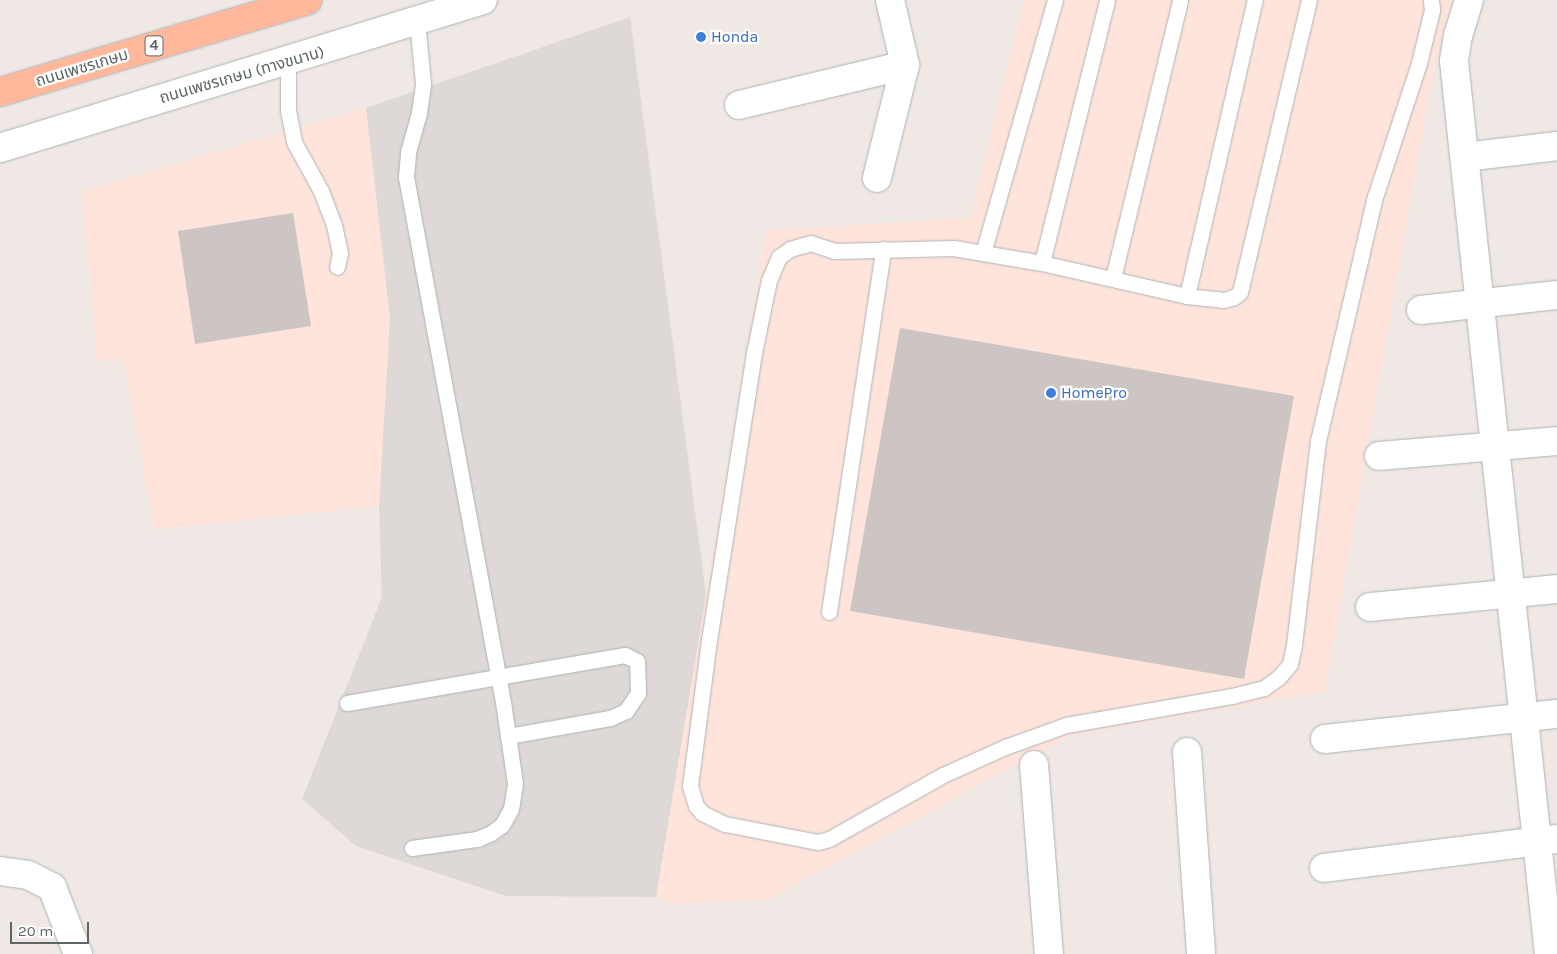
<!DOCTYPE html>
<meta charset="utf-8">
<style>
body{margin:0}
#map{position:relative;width:1557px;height:954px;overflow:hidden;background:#efe8e5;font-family:Karla,"Noto Sans Thai",sans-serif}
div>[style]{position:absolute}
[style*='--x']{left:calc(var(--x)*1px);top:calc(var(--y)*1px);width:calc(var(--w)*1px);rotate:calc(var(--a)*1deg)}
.commercial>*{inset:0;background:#ffe4db}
.industrial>*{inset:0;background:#ded9d7}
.building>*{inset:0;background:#ccc5c4}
.roads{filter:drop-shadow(0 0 1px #aeb4b5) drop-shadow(0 0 1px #aeb4b5)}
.service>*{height:15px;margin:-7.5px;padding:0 7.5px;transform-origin:7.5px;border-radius:7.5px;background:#fff}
.minor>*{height:28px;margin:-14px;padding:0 14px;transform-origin:14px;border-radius:14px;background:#fff}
.secondary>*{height:28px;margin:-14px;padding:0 14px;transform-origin:14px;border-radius:14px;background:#fff}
.trunk>*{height:28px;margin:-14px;padding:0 14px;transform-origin:14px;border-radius:14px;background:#ffb89b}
.dots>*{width:14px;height:14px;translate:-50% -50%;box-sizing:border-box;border:2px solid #fff;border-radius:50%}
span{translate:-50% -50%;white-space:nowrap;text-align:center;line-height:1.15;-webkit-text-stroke:4.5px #fff;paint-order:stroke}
.shield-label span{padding:1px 4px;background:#fff;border:1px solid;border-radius:4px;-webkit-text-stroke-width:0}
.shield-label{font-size:15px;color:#5d6566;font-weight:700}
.shop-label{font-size:16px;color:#366cbe}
.left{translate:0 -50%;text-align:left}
.street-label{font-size:16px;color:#5d6566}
.scale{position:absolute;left:10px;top:922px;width:79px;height:22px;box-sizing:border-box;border:2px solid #5d6566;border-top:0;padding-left:6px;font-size:15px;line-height:18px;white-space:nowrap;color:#5d6566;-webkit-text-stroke:4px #fff;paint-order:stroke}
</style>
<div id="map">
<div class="commercial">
<i style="clip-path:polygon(1024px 0,1451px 0,1434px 67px,1325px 691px,1069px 736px,770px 899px,672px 904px,656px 897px,766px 230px,970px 218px)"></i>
<i style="clip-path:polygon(366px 108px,390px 318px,379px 506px,154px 530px,124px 360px,97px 361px,82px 191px)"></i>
</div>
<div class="industrial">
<i style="clip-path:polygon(630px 17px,706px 595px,656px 897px,506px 896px,356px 846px,302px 799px,382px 597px,379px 506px,390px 318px,366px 108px)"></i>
</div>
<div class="building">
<i style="clip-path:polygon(293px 213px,311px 326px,195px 344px,178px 231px)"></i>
<i style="clip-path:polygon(900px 328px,1294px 396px,1244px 679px,850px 611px)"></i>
</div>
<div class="roads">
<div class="service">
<i style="--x:1309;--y:0;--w:300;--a:103.3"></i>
<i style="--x:1240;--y:292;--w:8;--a:140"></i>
<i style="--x:1234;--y:297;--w:10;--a:163"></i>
<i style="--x:1224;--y:300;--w:37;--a:-174"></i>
<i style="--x:1187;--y:296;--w:149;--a:-167.2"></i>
<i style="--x:1042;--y:263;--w:90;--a:-170.4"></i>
<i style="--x:953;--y:248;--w:118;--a:178.5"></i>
<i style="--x:835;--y:251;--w:25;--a:-162"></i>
<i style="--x:811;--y:243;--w:22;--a:164"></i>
<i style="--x:790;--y:249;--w:14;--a:144"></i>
<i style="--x:779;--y:257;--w:25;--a:113"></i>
<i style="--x:769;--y:280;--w:75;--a:101.6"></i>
<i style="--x:754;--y:353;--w:291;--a:98.9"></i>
<i style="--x:709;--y:640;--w:147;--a:97.4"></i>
<i style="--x:690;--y:786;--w:21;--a:73"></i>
<i style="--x:696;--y:806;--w:9;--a:49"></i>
<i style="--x:702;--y:813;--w:25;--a:26"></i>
<i style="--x:725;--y:824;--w:95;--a:11"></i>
<i style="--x:818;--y:842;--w:11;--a:-15"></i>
<i style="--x:829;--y:839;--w:131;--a:-29.3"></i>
<i style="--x:943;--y:775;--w:68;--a:-24.3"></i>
<i style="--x:1005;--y:747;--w:65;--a:-19.8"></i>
<i style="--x:1066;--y:725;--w:169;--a:-9.9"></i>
<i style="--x:1232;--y:696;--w:33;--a:-14"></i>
<i style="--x:1264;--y:688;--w:17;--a:-36"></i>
<i style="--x:1278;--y:678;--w:18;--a:-49"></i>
<i style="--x:1290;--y:664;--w:19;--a:-78"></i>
<i style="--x:1294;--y:645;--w:205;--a:-83.3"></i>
<i style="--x:1318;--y:441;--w:251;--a:-76.9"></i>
<i style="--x:1375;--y:197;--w:141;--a:-71.8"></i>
<i style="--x:1419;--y:63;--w:55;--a:-76.2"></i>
<i style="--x:1432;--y:10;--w:10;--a:-96"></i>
<i style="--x:288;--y:62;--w:48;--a:90"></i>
<i style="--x:288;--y:110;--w:33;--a:79"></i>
<i style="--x:294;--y:142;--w:56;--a:61.1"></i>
<i style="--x:321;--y:191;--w:36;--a:69"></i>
<i style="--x:334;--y:225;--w:29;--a:78"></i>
<i style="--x:340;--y:253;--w:14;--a:102"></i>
<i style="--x:983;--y:253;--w:263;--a:-74.1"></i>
<i style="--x:1042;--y:263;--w:271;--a:-76.1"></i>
<i style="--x:1113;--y:278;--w:286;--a:-76.4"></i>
<i style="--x:1187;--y:296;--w:304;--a:-77.1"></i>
<i style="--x:829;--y:612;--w:367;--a:-81.5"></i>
<i style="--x:347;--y:703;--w:282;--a:-9.8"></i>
<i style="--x:625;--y:655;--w:13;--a:27"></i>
<i style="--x:637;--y:661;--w:32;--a:88"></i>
<i style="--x:638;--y:693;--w:22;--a:124"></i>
<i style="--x:626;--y:711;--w:17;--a:156"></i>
<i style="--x:610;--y:718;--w:104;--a:170"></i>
<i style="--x:412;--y:848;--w:66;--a:-7.9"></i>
<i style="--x:477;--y:839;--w:15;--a:-23"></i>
<i style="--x:491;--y:833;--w:14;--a:-36"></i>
<i style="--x:502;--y:825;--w:18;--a:-61"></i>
<i style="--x:511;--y:809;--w:26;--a:-81"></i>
<i style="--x:515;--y:783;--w:82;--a:-98.4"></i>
<i style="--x:503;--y:702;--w:534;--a:-100.47"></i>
<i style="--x:406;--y:177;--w:25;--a:-85"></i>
<i style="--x:408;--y:152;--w:41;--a:-74.2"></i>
<i style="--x:419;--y:113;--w:30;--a:-82"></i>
<i style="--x:423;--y:83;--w:62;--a:-95.5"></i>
</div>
<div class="minor">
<i style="--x:1469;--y:0;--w:37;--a:107"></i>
<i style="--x:1458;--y:35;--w:26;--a:99"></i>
<i style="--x:1454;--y:61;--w:898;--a:83.93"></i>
<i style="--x:739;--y:105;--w:171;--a:-13.5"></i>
<i style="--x:1465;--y:157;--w:93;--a:-6.8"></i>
<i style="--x:877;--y:178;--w:116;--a:-76.1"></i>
<i style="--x:905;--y:65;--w:67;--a:-103"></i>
<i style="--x:1421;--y:310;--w:137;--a:-6.3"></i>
<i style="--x:1379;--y:456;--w:179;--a:-4.8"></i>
<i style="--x:1370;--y:607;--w:188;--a:-5.5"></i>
<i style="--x:1325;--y:739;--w:233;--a:-6.2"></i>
<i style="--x:1187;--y:752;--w:202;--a:86"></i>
<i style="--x:1034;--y:765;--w:190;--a:85.5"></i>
<i style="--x:1324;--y:868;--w:235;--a:-7.1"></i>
<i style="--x:0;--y:871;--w:28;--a:8"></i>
<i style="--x:28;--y:875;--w:27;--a:27"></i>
<i style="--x:52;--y:887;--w:72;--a:68.8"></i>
</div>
<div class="secondary">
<i style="--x:0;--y:148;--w:505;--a:-17.04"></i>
</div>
<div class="trunk">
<i style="--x:0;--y:92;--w:321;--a:-16.6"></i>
</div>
</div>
<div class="dots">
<i style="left:701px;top:37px;background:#3f7fe0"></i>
<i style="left:1051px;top:393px;background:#3f7fe0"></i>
</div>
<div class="shield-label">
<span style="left:154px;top:46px">4</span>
</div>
<div class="shop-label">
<span class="left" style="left:711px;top:37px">Honda</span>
<span class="left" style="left:1061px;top:393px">HomePro</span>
</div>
<div class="street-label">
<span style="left:82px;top:68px;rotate:-17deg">ถนนเพชรเกษม</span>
<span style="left:242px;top:75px;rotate:-16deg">ถนนเพชรเกษม (ทางขนาน)</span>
</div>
<div class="scale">20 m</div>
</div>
